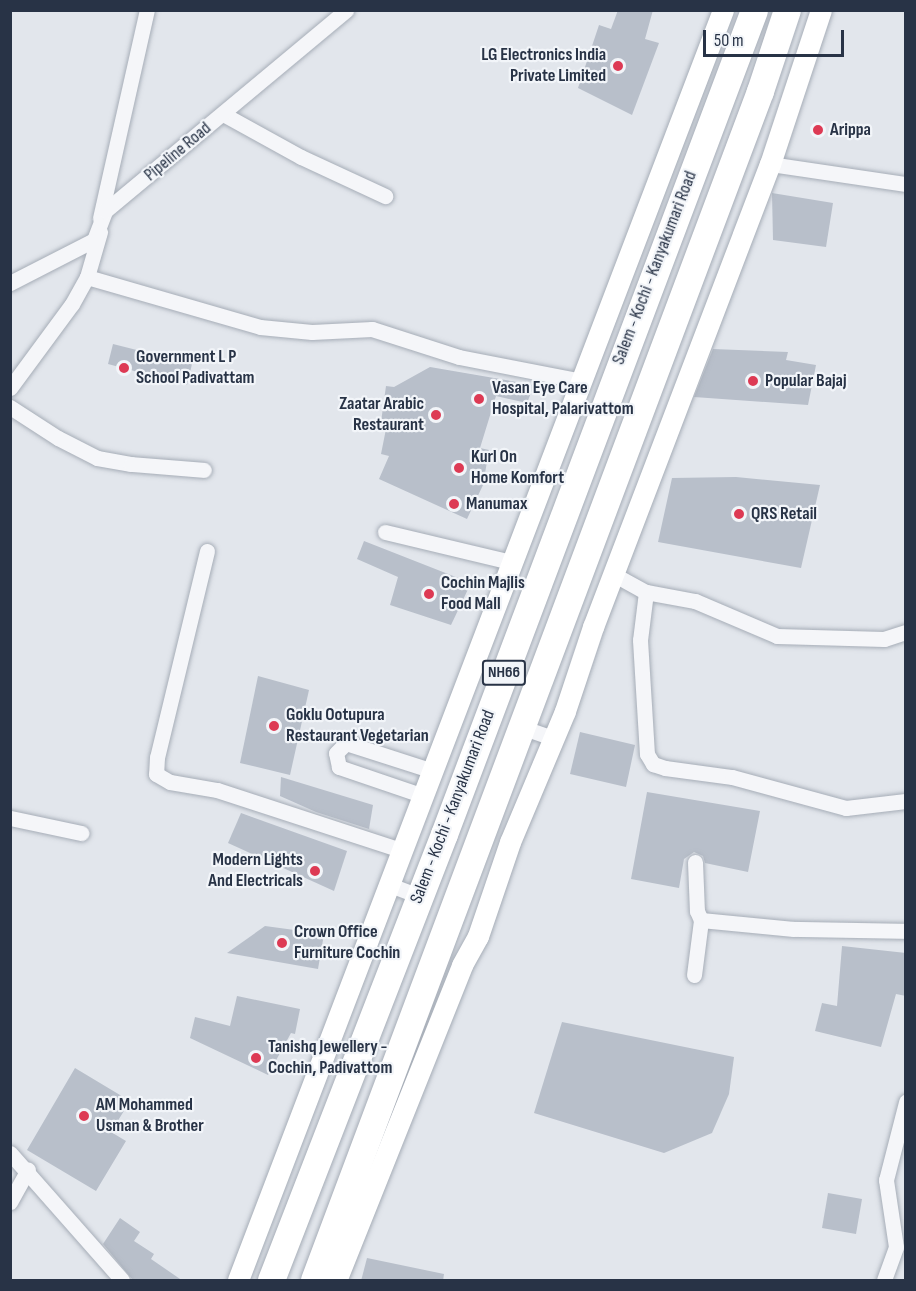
<!DOCTYPE html>
<style>
body{margin:0}
#map{position:relative;width:916px;height:1291px;overflow:hidden;background:#e2e6ec;font-family:"Sofia Sans Condensed",sans-serif}
div>[style]{position:absolute}
[style*='--x']{left:calc(var(--x)*1px);top:calc(var(--y)*1px);width:calc(var(--w)*1px);rotate:calc(var(--a)*1deg)}
.building>*{inset:0;background:#b8bfca}
.roads{filter:drop-shadow(0 0 2px #a6adb7) drop-shadow(0 0 2px #a6adb7)}
.street>*{height:15px;margin:-7.5px;padding:0 7.5px;transform-origin:7.5px;border-radius:7.5px;background:#f5f6f9}
.secondary>*{height:21px;margin:-10.5px;padding:0 10.5px;transform-origin:10.5px;border-radius:10.5px;background:#fff}
.highway>*{height:27px;margin:-13.5px;padding:0 13.5px;transform-origin:13.5px;border-radius:13.5px;background:#fff}
.dots>*{width:16px;height:16px;translate:-50% -50%;box-sizing:border-box;border:3px solid #f2f5f9;border-radius:50%}
span{translate:-50% -50%;white-space:nowrap;text-align:center;line-height:1.15;-webkit-text-stroke:4.5px #f2f5f9;paint-order:stroke}
.shield-label span{padding:2px 4px;background:#f2f5f9;border:2px solid;border-radius:4px;-webkit-text-stroke-width:0}
.shield-label{font-size:16px;color:#283346;font-weight:700}
.poi-label{font-size:18px;color:#283346;font-weight:700}
.right{translate:-100% -50%;text-align:right}
.left{translate:0 -50%;text-align:left}
.street-label{font-size:18px;color:#283346}
.frame{position:absolute;inset:0;border:12px solid #283346;pointer-events:none}
.scale{position:absolute;left:703px;top:30px;width:141px;height:27px;box-sizing:border-box;border:3px solid #283346;border-top:0;padding-left:8px;font-size:18px;line-height:21px;white-space:nowrap;color:#283346;-webkit-text-stroke:4px #f2f5f9;paint-order:stroke}
</style>
<div id="map">
<div class="building">
<i style="clip-path:polygon(618px 10px,653px 10px,645px 39px,659px 43px,632px 115px,578px 88px,599px 25px,611px 29px)"></i>
<i style="clip-path:polygon(772px 193px,833px 203px,826px 247px,773px 240px)"></i>
<i style="clip-path:polygon(113px 344px,192px 364px,187px 385px,108px 364px)"></i>
<i style="clip-path:polygon(713px 349px,788px 352px,786px 360px,816px 365px,808px 405px,694px 397px)"></i>
<i style="clip-path:polygon(430px 367px,534px 385px,527px 403px,496px 396px,480px 448px,489px 450px,483px 485px,467px 519px,379px 479px,389px 456px,381px 454px,387px 424px,381px 422px,386px 386px,394px 387px)"></i>
<i style="clip-path:polygon(736px 477px,820px 485px,801px 568px,658px 542px,672px 478px)"></i>
<i style="clip-path:polygon(364px 541px,471px 583px,451px 625px,390px 605px,398px 577px,357px 559px)"></i>
<i style="clip-path:polygon(258px 676px,309px 690px,290px 775px,240px 763px)"></i>
<i style="clip-path:polygon(580px 732px,635px 745px,626px 787px,570px 774px)"></i>
<i style="clip-path:polygon(281px 777px,373px 805px,369px 829px,316px 812px,280px 796px)"></i>
<i style="clip-path:polygon(647px 792px,760px 811px,748px 872px,705px 863px,703px 856px,694px 852px,684px 859px,679px 888px,631px 879px)"></i>
<i style="clip-path:polygon(241px 813px,347px 851px,334px 891px,228px 843px)"></i>
<i style="clip-path:polygon(265px 926px,324px 934px,318px 969px,227px 953px)"></i>
<i style="clip-path:polygon(842px 946px,906px 953px,906px 996px,896px 994px,881px 1047px,815px 1031px,822px 1003px,837px 1006px)"></i>
<i style="clip-path:polygon(237px 996px,300px 1009px,295px 1034px,291px 1033px,268px 1075px,190px 1038px,195px 1017px,230px 1026px)"></i>
<i style="clip-path:polygon(562px 1022px,734px 1057px,729px 1094px,712px 1133px,664px 1153px,534px 1113px)"></i>
<i style="clip-path:polygon(75px 1068px,130px 1101px,111px 1132px,126px 1141px,96px 1191px,27px 1150px)"></i>
<i style="clip-path:polygon(828px 1193px,862px 1199px,856px 1234px,822px 1228px)"></i>
<i style="clip-path:polygon(120px 1218px,140px 1232px,134px 1241px,154px 1254px,151px 1259px,183px 1281px,132px 1279px,103px 1244px)"></i>
<i style="clip-path:polygon(367px 1258px,444px 1274px,443px 1281px,361px 1281px)"></i>
</div>
<div class="roads">
<div class="street">
<i style="--x:223;--y:114;--w:89;--a:28.9"></i>
<i style="--x:301;--y:157;--w:93;--a:24.9"></i>
<i style="--x:770;--y:164;--w:137;--a:8.4"></i>
<i style="--x:100;--y:218;--w:213;--a:-77.3"></i>
<i style="--x:87;--y:277;--w:180;--a:16.1"></i>
<i style="--x:260;--y:327;--w:52;--a:5.5"></i>
<i style="--x:312;--y:332;--w:60;--a:-2.9"></i>
<i style="--x:372;--y:329;--w:91;--a:17.8"></i>
<i style="--x:459;--y:357;--w:126;--a:11"></i>
<i style="--x:10;--y:283;--w:94;--a:-27.1"></i>
<i style="--x:94;--y:240;--w:31;--a:-69"></i>
<i style="--x:105;--y:211;--w:314;--a:-39.8"></i>
<i style="--x:10;--y:388;--w:104;--a:-53.6"></i>
<i style="--x:72;--y:304;--w:31;--a:-61"></i>
<i style="--x:87;--y:277;--w:47;--a:-73.9"></i>
<i style="--x:10;--y:407;--w:57;--a:32.9"></i>
<i style="--x:58;--y:438;--w:44;--a:27.1"></i>
<i style="--x:97;--y:458;--w:35;--a:10"></i>
<i style="--x:131;--y:464;--w:73;--a:4.7"></i>
<i style="--x:385;--y:532;--w:130;--a:13.4"></i>
<i style="--x:207;--y:551;--w:212;--a:103.6"></i>
<i style="--x:157;--y:757;--w:17;--a:93"></i>
<i style="--x:156;--y:774;--w:16;--a:30"></i>
<i style="--x:170;--y:782;--w:48;--a:9.7"></i>
<i style="--x:217;--y:790;--w:197;--a:18.1"></i>
<i style="--x:613;--y:574;--w:38;--a:29"></i>
<i style="--x:646;--y:592;--w:50;--a:10.4"></i>
<i style="--x:695;--y:601;--w:89;--a:23.1"></i>
<i style="--x:777;--y:636;--w:107;--a:1.6"></i>
<i style="--x:884;--y:639;--w:23;--a:-18"></i>
<i style="--x:646;--y:592;--w:48;--a:97.1"></i>
<i style="--x:640;--y:640;--w:114;--a:86.5"></i>
<i style="--x:647;--y:754;--w:12;--a:59"></i>
<i style="--x:653;--y:764;--w:13;--a:18"></i>
<i style="--x:665;--y:768;--w:68;--a:7.7"></i>
<i style="--x:732;--y:777;--w:118;--a:15.2"></i>
<i style="--x:846;--y:808;--w:60;--a:-6.7"></i>
<i style="--x:521;--y:727;--w:34;--a:19"></i>
<i style="--x:424;--y:796;--w:90;--a:-161.2"></i>
<i style="--x:339;--y:767;--w:14;--a:-102"></i>
<i style="--x:336;--y:753;--w:14;--a:-45"></i>
<i style="--x:346;--y:743;--w:91;--a:17.8"></i>
<i style="--x:10;--y:818;--w:73;--a:11.9"></i>
<i style="--x:695;--y:862;--w:49;--a:87.7"></i>
<i style="--x:697;--y:911;--w:10;--a:66"></i>
<i style="--x:390;--y:885;--w:31;--a:21"></i>
<i style="--x:694;--y:975;--w:55;--a:-82.7"></i>
<i style="--x:701;--y:920;--w:93;--a:5.5"></i>
<i style="--x:794;--y:929;--w:112;--a:1"></i>
<i style="--x:10;--y:1153;--w:169;--a:48.6"></i>
<i style="--x:10;--y:1202;--w:37;--a:-61"></i>
<i style="--x:884;--y:1280;--w:35;--a:-70"></i>
<i style="--x:896;--y:1247;--w:68;--a:-98.5"></i>
<i style="--x:886;--y:1180;--w:81;--a:-75.6"></i>
</div>
<div class="secondary">
<i style="--x:337;--y:1278;--w:337;--a:-68.2"></i>
<i style="--x:462;--y:965;--w:33;--a:-61"></i>
<i style="--x:478;--y:936;--w:99;--a:-71.2"></i>
<i style="--x:510;--y:842;--w:142;--a:-67.2"></i>
<i style="--x:565;--y:711;--w:89;--a:-71.6"></i>
<i style="--x:593;--y:627;--w:496;--a:-69.1"></i>
<i style="--x:770;--y:164;--w:162;--a:-71.7"></i>
<i style="--x:238;--y:1280;--w:1359;--a:-69.1"></i>
</div>
<div class="highway">
<i style="--x:271;--y:1280;--w:478;--a:-68.8"></i>
<i style="--x:444;--y:834;--w:880;--a:-69.38"></i>
<i style="--x:314;--y:1280;--w:1270;--a:-69.44"></i>
<i style="--x:760;--y:91;--w:85;--a:-71.6"></i>
</div>
</div>
<div class="dots">
<i style="left:618px;top:66px;background:#dd3a54"></i>
<i style="left:818px;top:130px;background:#dd3a54"></i>
<i style="left:124px;top:368px;background:#dd3a54"></i>
<i style="left:753px;top:381px;background:#dd3a54"></i>
<i style="left:479px;top:399px;background:#dd3a54"></i>
<i style="left:436px;top:415px;background:#dd3a54"></i>
<i style="left:459px;top:468px;background:#dd3a54"></i>
<i style="left:454px;top:504px;background:#dd3a54"></i>
<i style="left:739px;top:514px;background:#dd3a54"></i>
<i style="left:429px;top:594px;background:#dd3a54"></i>
<i style="left:274px;top:726px;background:#dd3a54"></i>
<i style="left:315px;top:871px;background:#dd3a54"></i>
<i style="left:282px;top:943px;background:#dd3a54"></i>
<i style="left:256px;top:1058px;background:#dd3a54"></i>
<i style="left:84px;top:1116px;background:#dd3a54"></i>
</div>
<div class="shield-label">
<span style="left:504px;top:673px">NH66</span>
</div>
<div class="poi-label">
<span class="right" style="left:606px;top:66px">LG Electronics India<br>Private Limited</span>
<span class="left" style="left:830px;top:130px">Arippa</span>
<span class="left" style="left:136px;top:368px">Government L P<br>School Padivattam</span>
<span class="left" style="left:765px;top:381px">Popular Bajaj</span>
<span class="left" style="left:492px;top:399px">Vasan Eye Care<br>Hospital, Palarivattom</span>
<span class="right" style="left:424px;top:415px">Zaatar Arabic<br>Restaurant</span>
<span class="left" style="left:471px;top:468px">Kurl On<br>Home Komfort</span>
<span class="left" style="left:466px;top:504px">Manumax</span>
<span class="left" style="left:751px;top:514px">QRS Retail</span>
<span class="left" style="left:441px;top:594px">Cochin Majlis<br>Food Mall</span>
<span class="left" style="left:286px;top:726px">Goklu Ootupura<br>Restaurant Vegetarian</span>
<span class="right" style="left:303px;top:871px">Modern Lights<br>And Electricals</span>
<span class="left" style="left:294px;top:943px">Crown Office<br>Furniture Cochin</span>
<span class="left" style="left:268px;top:1058px">Tanishq Jewellery -<br>Cochin, Padivattom</span>
<span class="left" style="left:96px;top:1116px">AM Mohammed<br>Usman &amp; Brother</span>
</div>
<div class="street-label">
<span style="left:178px;top:152px;rotate:-40deg">Pipeline Road</span>
<span style="left:655px;top:268px;rotate:-69deg">Salem - Kochi - Kanyakumari Road</span>
<span style="left:453px;top:807px;rotate:-69deg">Salem - Kochi - Kanyakumari Road</span>
</div>
<div class="frame"></div>
<div class="scale">50 m</div>
</div>
